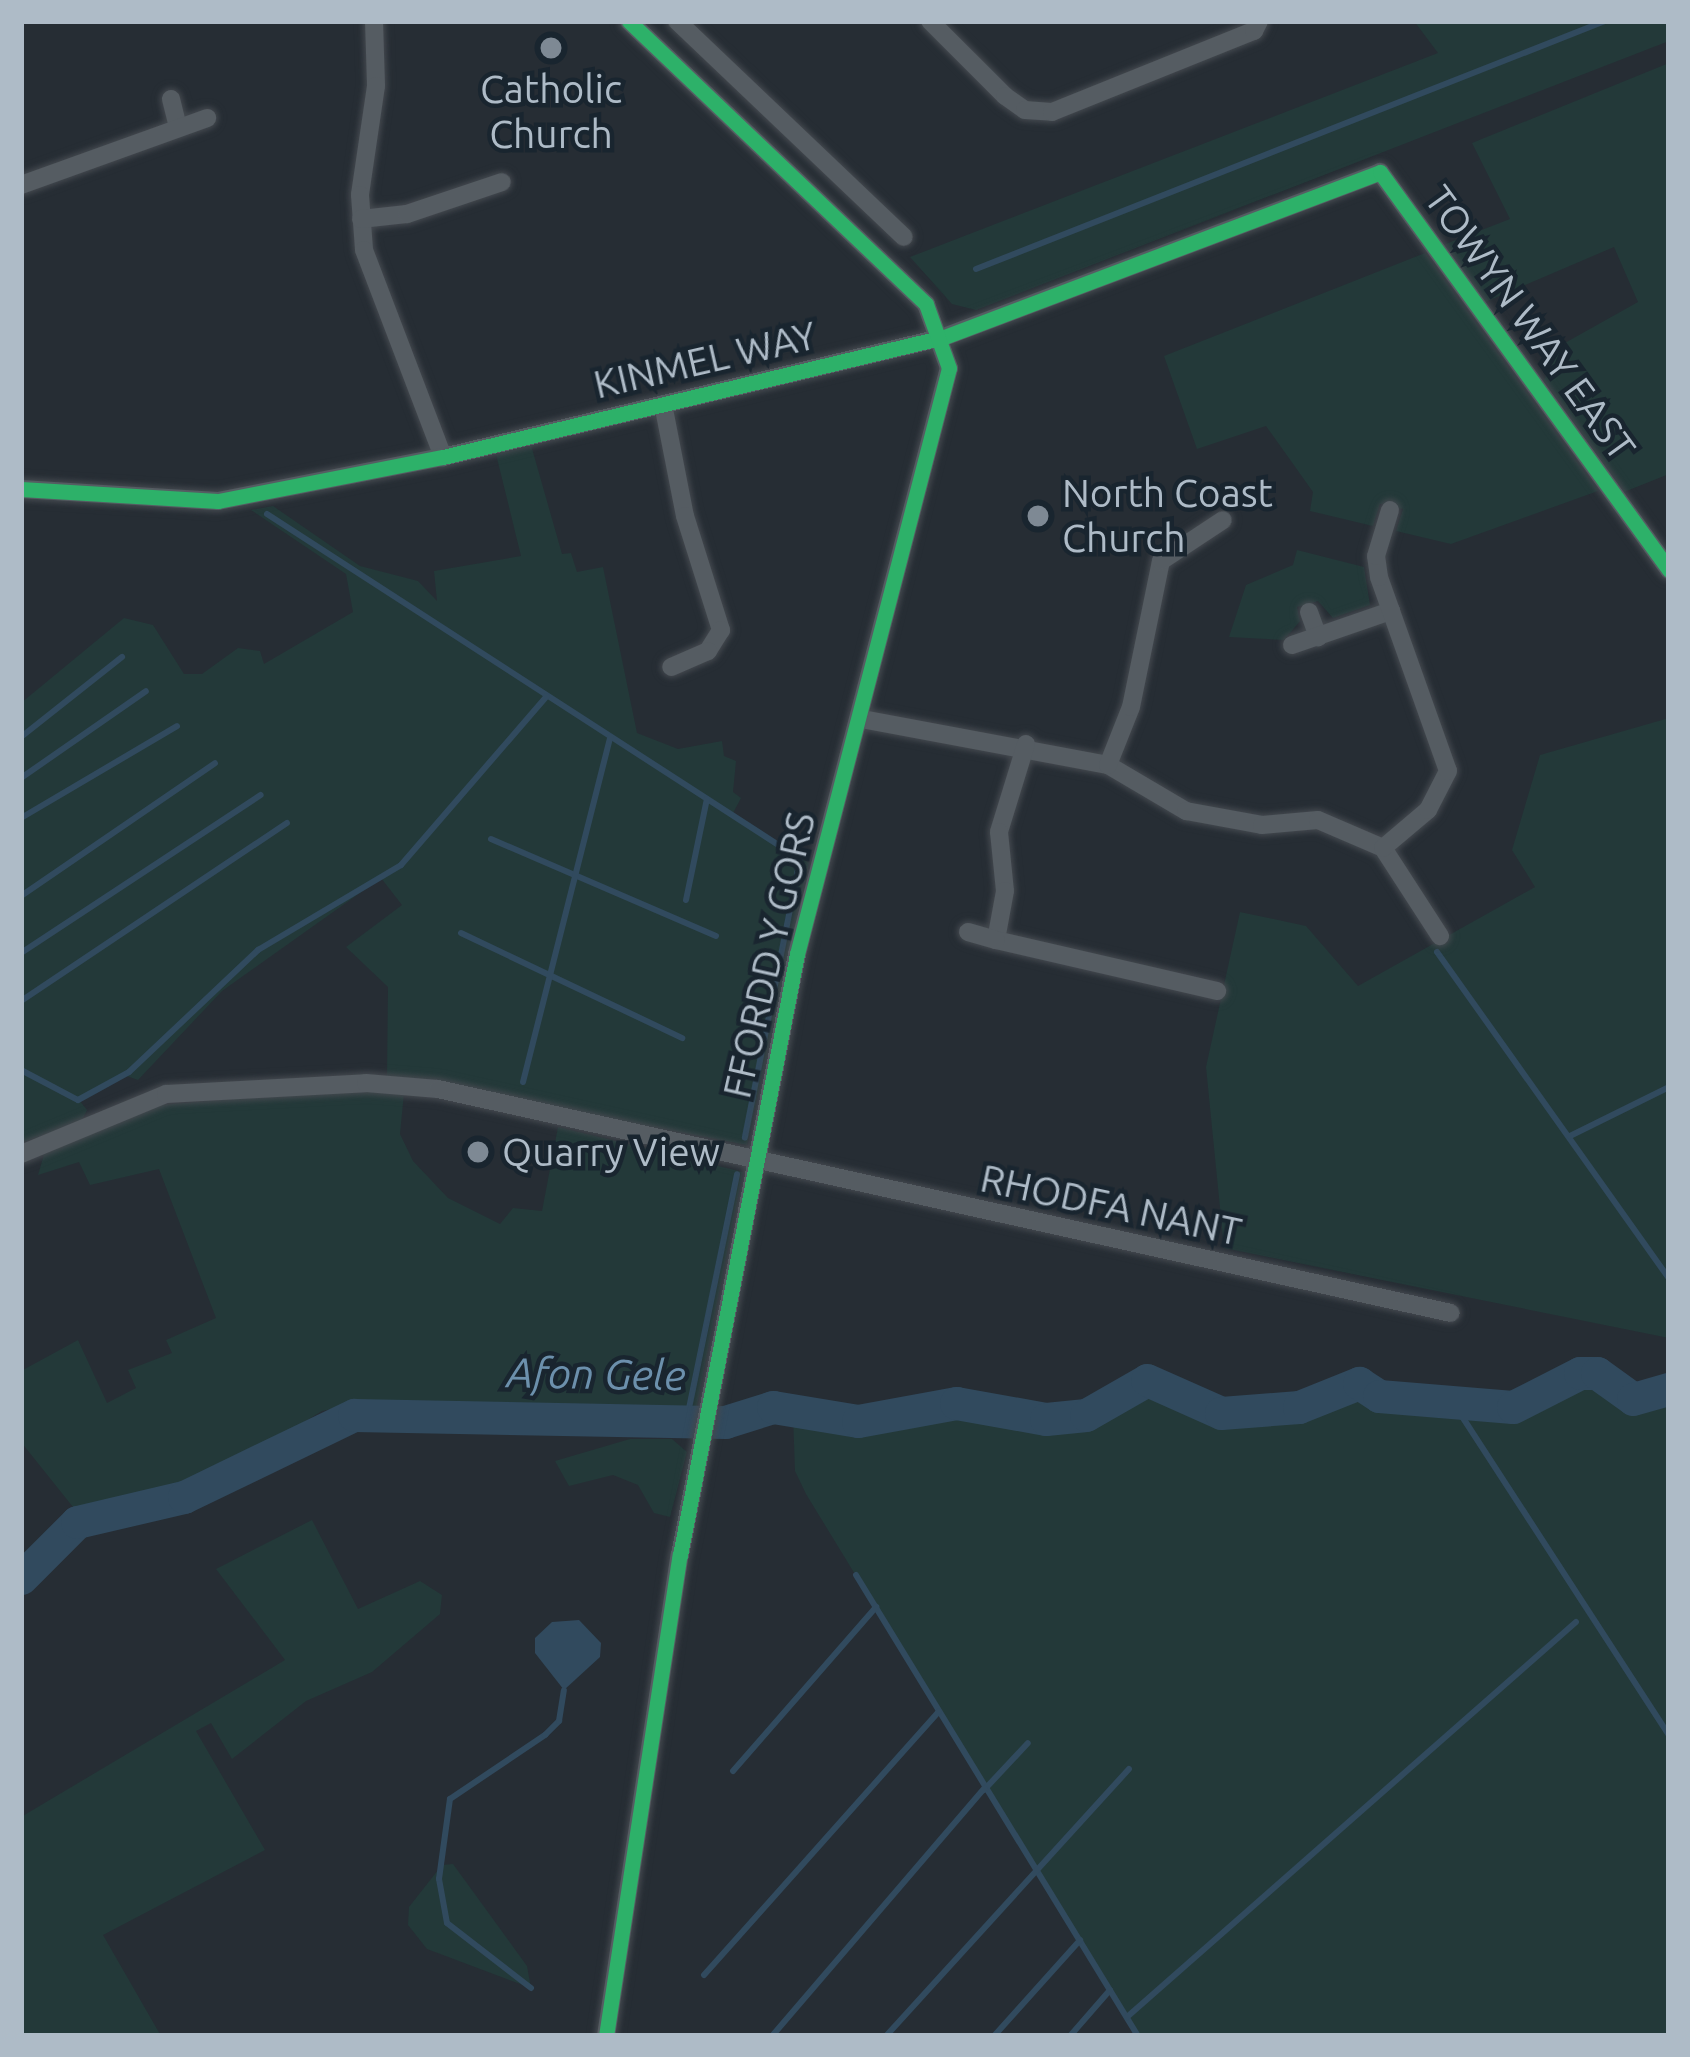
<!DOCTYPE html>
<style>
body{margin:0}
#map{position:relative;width:1690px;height:2057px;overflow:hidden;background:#262d34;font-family:Ubuntu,sans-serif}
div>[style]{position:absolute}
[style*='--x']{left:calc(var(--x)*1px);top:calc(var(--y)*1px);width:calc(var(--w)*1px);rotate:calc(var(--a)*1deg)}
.green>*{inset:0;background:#233939}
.water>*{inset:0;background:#314a5e}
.stream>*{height:6px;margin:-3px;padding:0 3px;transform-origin:3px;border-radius:3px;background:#314a5e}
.river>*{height:33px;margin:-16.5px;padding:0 16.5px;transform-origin:16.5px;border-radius:16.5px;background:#314a5e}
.roads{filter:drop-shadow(0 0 3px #44494f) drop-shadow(0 0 3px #44494f)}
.minor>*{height:18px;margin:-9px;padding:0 9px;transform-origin:9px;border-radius:9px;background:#555c62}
.cycleway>*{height:15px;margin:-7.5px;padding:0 7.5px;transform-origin:7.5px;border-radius:7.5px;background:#2db169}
.dots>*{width:33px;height:33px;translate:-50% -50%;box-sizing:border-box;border:6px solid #19252f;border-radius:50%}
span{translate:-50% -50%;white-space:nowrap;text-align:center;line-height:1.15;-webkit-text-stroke:9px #19252f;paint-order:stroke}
.poi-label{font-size:39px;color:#aebbc7}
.left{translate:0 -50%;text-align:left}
.street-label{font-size:39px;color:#aebbc7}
.water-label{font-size:42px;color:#6c90ac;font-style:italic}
.frame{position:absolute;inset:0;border:24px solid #aebbc7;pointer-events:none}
</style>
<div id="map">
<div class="green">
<i style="clip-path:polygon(1414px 21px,1669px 21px,1669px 41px,976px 310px,952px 304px,910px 257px,1438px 53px)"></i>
<i style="clip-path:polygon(1669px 63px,1669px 474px,1624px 492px,1544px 380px,1563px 344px,1638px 302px,1614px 247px,1483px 303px,1443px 245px,1510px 219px,1472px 143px)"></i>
<i style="clip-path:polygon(1425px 253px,1598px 491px,1451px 544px,1396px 531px,1403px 509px,1380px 504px,1373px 526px,1310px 511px,1313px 492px,1266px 426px,1197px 449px,1164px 356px)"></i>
<i style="clip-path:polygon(531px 445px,562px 554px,571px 553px,577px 572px,603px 567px,637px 733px,678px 749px,722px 741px,724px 756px,736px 761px,733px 792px,741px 798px,732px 815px,809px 863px,747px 1145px,387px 1076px,388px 987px,346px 947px,402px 905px,381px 878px,222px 991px,138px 1080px,124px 1075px,79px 1100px,87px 1110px,81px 1122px,21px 1143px,21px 703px,124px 618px,153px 625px,184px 674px,202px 674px,238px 648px,260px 651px,264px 664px,353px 612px,346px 574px,251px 510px,273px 506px,360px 566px,418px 581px,437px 601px,434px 571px,521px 556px,496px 454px)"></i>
<i style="clip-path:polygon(1297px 550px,1364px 567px,1370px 605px,1333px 618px,1318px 601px,1297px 607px,1300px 621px,1284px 640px,1229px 637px,1246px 585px,1293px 565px)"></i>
<i style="clip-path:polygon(1669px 718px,1669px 1338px,1224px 1248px,1206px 1067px,1240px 912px,1306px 926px,1358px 986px,1535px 887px,1512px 850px,1540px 755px)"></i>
<i style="clip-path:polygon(336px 1091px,404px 1093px,400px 1134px,413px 1161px,448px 1198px,500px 1224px,513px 1208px,542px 1211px,558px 1127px,743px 1172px,695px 1416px,349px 1405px,322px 1411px,223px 1471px,77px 1512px,21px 1442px,21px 1371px,78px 1340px,107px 1403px,136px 1388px,128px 1370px,172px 1353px,166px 1340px,216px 1318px,159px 1169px,90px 1185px,79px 1162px,38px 1175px,45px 1151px,159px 1105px)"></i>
<i style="clip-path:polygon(1582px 1379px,1628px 1403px,1669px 1394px,1669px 2036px,1137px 2036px,806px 1494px,795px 1471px,793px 1415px,864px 1427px,955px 1409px,1086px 1422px,1148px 1389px,1234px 1423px,1300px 1414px,1354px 1395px,1499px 1412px,1540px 1405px)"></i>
<i style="clip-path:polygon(630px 1439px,672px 1439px,687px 1452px,670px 1517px,654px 1513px,638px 1485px,613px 1475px,569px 1486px,555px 1461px)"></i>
<i style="clip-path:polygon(312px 1520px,358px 1609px,420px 1581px,442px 1595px,440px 1614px,372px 1672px,306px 1701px,232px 1759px,211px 1723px,196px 1731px,265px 1850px,103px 1935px,161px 2036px,21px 2036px,21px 1817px,285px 1660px,216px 1569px)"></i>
<i style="clip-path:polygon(453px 1864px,527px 1966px,531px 1988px,427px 1949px,408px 1925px,409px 1907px,442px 1865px)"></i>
</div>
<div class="water">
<i style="clip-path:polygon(579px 1620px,601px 1643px,600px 1657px,564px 1690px,535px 1653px,535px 1638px,552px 1622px)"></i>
</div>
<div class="stream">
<i style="--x:976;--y:269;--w:676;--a:-21.52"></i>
<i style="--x:267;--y:514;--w:635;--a:32.91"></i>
<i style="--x:800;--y:859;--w:284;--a:101.2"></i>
<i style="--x:21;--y:737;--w:129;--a:-38.4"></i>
<i style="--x:21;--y:778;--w:152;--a:-34.8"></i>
<i style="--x:21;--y:818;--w:181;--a:-30.5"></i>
<i style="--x:491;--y:839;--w:245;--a:23.3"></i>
<i style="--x:21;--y:896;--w:235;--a:-34.4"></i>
<i style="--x:686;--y:900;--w:103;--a:-78.3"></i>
<i style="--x:461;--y:933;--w:245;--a:25.4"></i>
<i style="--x:1437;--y:952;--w:401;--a:54.6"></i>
<i style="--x:21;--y:953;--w:287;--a:-33.4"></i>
<i style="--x:21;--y:1001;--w:320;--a:-33.8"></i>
<i style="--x:21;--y:1070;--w:64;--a:27.8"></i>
<i style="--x:78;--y:1100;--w:58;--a:-28.8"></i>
<i style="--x:129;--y:1072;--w:178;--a:-43.4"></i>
<i style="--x:258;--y:950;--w:166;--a:-30.7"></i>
<i style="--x:401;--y:865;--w:223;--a:-49.2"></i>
<i style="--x:523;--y:1082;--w:356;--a:-75.8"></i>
<i style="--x:1570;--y:1136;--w:110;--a:-26.3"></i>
<i style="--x:1452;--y:1401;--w:398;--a:57"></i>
<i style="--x:686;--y:1423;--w:254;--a:-78.4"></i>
<i style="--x:856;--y:1575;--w:540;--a:58.55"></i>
<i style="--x:733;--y:1771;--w:218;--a:-48.9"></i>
<i style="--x:984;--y:1790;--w:64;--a:-46.9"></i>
<i style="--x:704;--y:1975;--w:353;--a:-48.3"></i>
<i style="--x:531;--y:1988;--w:106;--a:-142.3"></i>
<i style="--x:447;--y:1923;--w:45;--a:-100.3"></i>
<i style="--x:439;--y:1879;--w:81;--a:-82.2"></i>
<i style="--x:450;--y:1799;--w:115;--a:-34"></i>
<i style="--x:545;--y:1735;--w:20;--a:-45"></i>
<i style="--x:559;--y:1721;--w:31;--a:-81"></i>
<i style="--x:1127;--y:2017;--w:598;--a:-41.34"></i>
<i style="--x:772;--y:2036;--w:326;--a:-49.4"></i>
<i style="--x:886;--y:2036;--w:361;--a:-47.7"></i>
<i style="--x:994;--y:2036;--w:129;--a:-48.1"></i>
<i style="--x:1070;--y:2036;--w:61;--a:-49"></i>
</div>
<div class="river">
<i style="--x:21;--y:1578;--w:79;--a:-45"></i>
<i style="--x:77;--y:1522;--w:110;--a:-13.2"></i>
<i style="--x:184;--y:1497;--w:189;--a:-25.8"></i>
<i style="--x:354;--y:1415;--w:371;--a:1.1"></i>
<i style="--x:725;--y:1422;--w:50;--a:-17.4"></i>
<i style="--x:773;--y:1407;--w:86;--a:9.4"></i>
<i style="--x:858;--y:1421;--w:100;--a:-10.4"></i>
<i style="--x:956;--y:1403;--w:91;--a:10.1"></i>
<i style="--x:1046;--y:1419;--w:40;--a:-5.7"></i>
<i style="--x:1086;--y:1415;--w:70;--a:-29.8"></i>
<i style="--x:1147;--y:1380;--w:81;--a:24"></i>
<i style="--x:1221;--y:1413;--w:78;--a:-4.4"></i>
<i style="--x:1299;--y:1407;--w:65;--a:-21.8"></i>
<i style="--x:1359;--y:1383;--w:24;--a:33"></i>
<i style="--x:1379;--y:1396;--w:134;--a:4.7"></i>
<i style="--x:1513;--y:1407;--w:75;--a:-26.9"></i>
<i style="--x:1580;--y:1373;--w:17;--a:0"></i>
<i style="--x:1597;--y:1373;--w:44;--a:35.8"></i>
<i style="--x:1633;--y:1399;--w:37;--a:-16"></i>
</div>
<div class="roads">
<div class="minor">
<i style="--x:374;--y:21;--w:65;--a:88.2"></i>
<i style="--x:376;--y:86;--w:110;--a:98.4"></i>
<i style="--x:360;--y:195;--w:55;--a:85.8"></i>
<i style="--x:364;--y:250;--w:222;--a:69.1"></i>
<i style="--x:677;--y:21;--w:313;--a:43.6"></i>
<i style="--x:930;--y:21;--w:106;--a:45"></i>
<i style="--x:1005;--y:96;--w:24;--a:35"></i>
<i style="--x:1025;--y:110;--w:27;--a:4"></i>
<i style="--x:1052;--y:112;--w:218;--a:-21.9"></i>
<i style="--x:1254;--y:31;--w:11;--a:-63"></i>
<i style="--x:171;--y:99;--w:30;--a:76"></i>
<i style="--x:21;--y:185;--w:198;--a:-19.8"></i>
<i style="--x:361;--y:219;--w:46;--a:-6.2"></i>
<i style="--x:407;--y:214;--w:100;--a:-18.6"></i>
<i style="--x:663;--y:404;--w:114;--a:78.9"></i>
<i style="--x:685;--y:516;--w:120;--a:72.5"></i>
<i style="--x:721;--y:630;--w:25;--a:122"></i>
<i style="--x:708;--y:651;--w:40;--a:156.6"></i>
<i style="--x:21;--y:489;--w:197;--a:3.5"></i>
<i style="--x:218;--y:501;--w:229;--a:-11.1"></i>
<i style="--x:443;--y:457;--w:515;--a:-13.47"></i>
<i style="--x:944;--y:337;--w:466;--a:-20.7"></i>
<i style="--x:1380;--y:172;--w:492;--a:54"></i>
<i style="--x:1309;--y:612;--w:27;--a:70"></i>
<i style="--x:1292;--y:645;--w:105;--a:-19"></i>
<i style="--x:862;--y:719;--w:250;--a:10.6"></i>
<i style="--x:1108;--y:765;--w:91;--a:30.5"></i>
<i style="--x:1186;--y:811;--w:77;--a:10.4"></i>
<i style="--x:1262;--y:825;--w:56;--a:-5.1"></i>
<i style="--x:1318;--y:820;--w:71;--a:23.3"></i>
<i style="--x:1383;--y:848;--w:105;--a:57.1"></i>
<i style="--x:1026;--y:744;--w:92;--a:107.1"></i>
<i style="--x:999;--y:832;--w:59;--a:84.2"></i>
<i style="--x:1005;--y:891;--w:50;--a:100.4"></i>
<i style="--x:996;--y:940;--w:227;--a:13"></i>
<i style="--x:1108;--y:765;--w:62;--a:-68.4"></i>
<i style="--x:1131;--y:707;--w:149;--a:-78.4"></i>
<i style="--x:1161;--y:561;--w:74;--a:-33.5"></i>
<i style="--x:1383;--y:848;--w:59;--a:-40.2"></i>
<i style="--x:1428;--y:810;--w:44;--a:-62.9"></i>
<i style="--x:1448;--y:771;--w:206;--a:-109.6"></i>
<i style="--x:1379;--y:577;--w:21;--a:-98"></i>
<i style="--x:1376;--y:556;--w:48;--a:-73.1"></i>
<i style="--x:968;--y:932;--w:29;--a:16"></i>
<i style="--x:21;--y:1154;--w:157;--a:-22.5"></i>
<i style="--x:166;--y:1094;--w:200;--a:-3.1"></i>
<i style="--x:366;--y:1083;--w:72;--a:4.8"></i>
<i style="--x:438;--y:1089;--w:1037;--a:12.47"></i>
<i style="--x:606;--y:2036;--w:487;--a:-81.3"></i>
<i style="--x:680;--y:1555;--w:612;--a:-78.98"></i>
<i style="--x:797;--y:954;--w:605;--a:-75.46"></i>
<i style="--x:949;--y:368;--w:68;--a:-109.8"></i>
<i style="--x:926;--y:304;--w:410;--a:-136.4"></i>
</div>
</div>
<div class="cycleway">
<i style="--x:21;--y:489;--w:197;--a:3.5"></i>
<i style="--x:218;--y:501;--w:229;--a:-11.1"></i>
<i style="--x:443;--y:457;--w:515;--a:-13.47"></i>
<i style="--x:944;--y:337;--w:466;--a:-20.7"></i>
<i style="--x:1380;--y:172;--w:492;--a:54"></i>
<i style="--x:606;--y:2036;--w:487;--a:-81.3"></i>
<i style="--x:680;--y:1555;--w:612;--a:-78.98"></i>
<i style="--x:797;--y:954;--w:605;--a:-75.46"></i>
<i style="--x:949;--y:368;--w:68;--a:-109.8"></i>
<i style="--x:926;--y:304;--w:410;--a:-136.4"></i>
</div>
<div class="dots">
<i style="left:551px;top:48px;background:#7e8994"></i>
<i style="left:1038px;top:516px;background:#7e8994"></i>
<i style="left:478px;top:1152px;background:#7e8994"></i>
</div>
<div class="poi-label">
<span style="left:551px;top:112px">Catholic<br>Church</span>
<span class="left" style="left:1062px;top:516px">North Coast<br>Church</span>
<span class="left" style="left:502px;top:1152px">Quarry View</span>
</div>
<div class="street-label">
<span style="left:1530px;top:323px;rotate:54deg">TOWYN WAY EAST</span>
<span style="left:705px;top:360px;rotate:-13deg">KINMEL WAY</span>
<span style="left:769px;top:955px;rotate:-77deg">FFORDD Y GORS</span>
<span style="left:1111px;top:1205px;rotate:12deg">RHODFA NANT</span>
</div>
<div class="water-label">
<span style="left:596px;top:1374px;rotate:1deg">Afon Gele</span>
</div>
<div class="frame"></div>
</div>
